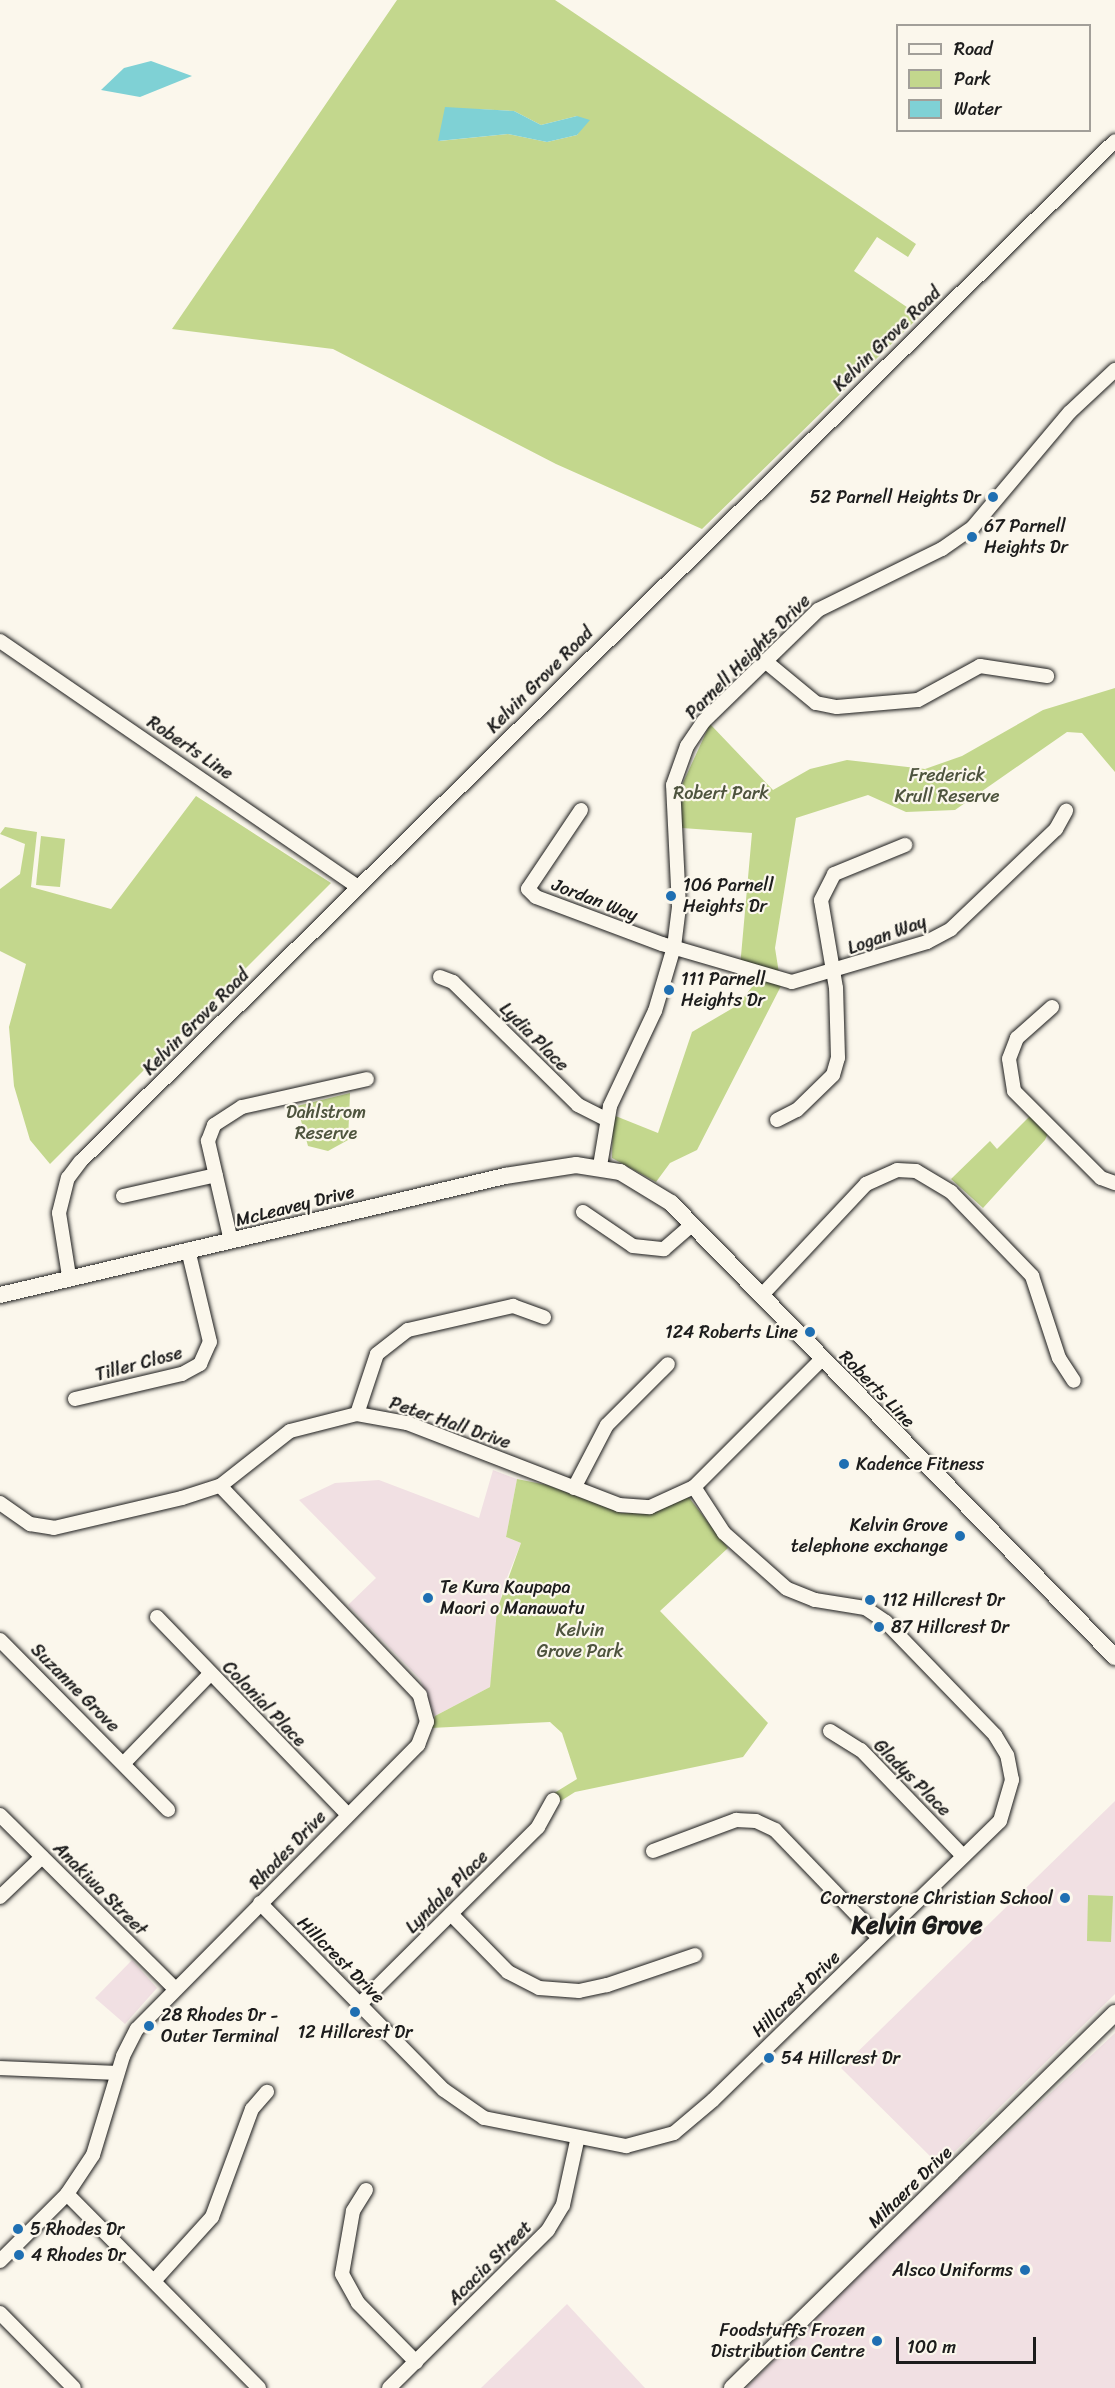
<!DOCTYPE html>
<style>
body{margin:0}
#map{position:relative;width:1115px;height:2388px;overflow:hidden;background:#fbf7ec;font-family:Sriracha,sans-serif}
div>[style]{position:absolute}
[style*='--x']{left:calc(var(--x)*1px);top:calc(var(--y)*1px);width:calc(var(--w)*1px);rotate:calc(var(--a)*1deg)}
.built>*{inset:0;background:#f1e0e3}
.green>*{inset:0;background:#c3d78d}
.water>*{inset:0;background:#7fd1d5}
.roads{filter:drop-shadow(0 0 2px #1c1c1c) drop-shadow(0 0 2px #1c1c1c)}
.minor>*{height:14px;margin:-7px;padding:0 7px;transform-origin:7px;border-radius:7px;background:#fbf7ec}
.major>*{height:16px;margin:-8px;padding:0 8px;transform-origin:8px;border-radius:8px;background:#fbf7ec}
.dots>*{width:16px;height:16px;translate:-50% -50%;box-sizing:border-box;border:3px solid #fbf7ec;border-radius:50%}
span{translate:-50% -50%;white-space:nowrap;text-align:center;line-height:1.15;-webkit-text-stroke:4.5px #fbf7ec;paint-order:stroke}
.street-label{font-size:18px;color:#1c1c1c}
.poi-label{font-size:18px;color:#1c1c1c}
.right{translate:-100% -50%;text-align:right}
.left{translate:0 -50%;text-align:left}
.park-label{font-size:18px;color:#4e543e}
.district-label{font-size:24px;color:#1c1c1c;font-weight:700}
.legend{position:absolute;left:896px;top:24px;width:195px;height:108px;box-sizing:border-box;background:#fbf7ec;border:2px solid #a29f99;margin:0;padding:8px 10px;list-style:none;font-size:18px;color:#1c1c1c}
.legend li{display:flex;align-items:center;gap:12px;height:30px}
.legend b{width:30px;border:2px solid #a29f99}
.scale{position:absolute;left:896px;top:2337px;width:140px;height:27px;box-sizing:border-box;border:3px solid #1c1c1c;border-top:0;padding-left:8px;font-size:18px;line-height:21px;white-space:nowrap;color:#1c1c1c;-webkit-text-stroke:4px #fbf7ec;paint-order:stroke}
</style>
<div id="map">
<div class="built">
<i style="clip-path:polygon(493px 1470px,517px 1479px,506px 1537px,521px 1543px,502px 1590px,490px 1687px,435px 1716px,420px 1679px,348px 1605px,376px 1578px,299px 1500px,335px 1483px,379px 1480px,479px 1518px)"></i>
<i style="clip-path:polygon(1115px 1801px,1115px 1994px,940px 2166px,841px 2068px)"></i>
<i style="clip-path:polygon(132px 1960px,157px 1988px,125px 2024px,95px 1998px)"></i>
<i style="clip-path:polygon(1115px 2033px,1115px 2388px,746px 2388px,914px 2221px)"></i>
<i style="clip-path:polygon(567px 2304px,645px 2388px,481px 2388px)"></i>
</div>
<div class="green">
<i style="clip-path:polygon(evenodd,397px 0,555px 0,916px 244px,908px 257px,877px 237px,854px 271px,920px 316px,702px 529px,556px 464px,333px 349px,172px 329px,397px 0,475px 109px,514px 111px,541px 125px,577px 116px,584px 124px,577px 135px,547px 142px,508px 134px,439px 141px,475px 109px)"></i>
<i style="clip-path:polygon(1115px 688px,1115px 772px,1082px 733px,1067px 732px,955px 810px,906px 812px,868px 795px,796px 818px,775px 948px,781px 986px,697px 1150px,670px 1163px,656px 1182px,612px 1158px,613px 1115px,658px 1133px,692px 1032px,738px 1005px,762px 974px,740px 967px,752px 833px,682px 828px,681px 787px,710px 724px,773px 790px,810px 769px,847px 760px,925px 769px,962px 756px,1043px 710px)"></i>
<i style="clip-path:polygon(196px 796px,331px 883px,50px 1164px,30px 1140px,14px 1086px,9px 1027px,26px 964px,0 951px,0 889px,20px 874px,25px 844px,0 834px,5px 827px,37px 832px,31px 887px,111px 909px)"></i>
<i style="clip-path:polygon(41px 836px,65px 839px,60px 887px,36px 885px)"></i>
<i style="clip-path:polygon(350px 1093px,348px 1140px,328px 1151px,308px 1146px,297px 1106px)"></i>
<i style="clip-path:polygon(1033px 1113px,1050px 1129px,1045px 1140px,983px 1208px,951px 1179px,990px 1141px,997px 1149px)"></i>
<i style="clip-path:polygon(517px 1479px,547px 1485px,621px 1513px,652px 1513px,687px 1495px,728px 1548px,660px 1611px,768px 1723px,743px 1757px,575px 1792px,556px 1804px,551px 1795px,577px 1779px,562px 1733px,550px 1722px,431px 1728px,435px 1716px,490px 1687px,497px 1610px,521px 1543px,506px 1537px)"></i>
<i style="clip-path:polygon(1088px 1895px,1113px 1896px,1111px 1942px,1087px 1941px)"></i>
</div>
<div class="water">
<i style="clip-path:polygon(151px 61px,192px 76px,140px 97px,101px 90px,124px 68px)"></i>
<i style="clip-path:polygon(445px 107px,514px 111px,541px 125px,577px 116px,590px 120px,577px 135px,547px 142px,508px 134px,438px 141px)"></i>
</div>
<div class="roads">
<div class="minor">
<i style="--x:0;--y:641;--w:434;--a:34.5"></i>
<i style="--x:765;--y:661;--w:66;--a:39.5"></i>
<i style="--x:816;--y:703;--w:21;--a:11"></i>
<i style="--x:837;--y:707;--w:81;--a:-4.9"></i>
<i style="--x:918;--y:700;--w:71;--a:-28.7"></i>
<i style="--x:980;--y:666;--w:68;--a:8.5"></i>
<i style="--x:581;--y:810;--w:95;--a:123.9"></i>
<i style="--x:528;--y:889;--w:11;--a:45"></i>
<i style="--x:536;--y:897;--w:134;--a:20.5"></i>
<i style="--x:662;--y:944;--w:135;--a:16.3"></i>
<i style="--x:792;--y:982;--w:141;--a:-16.5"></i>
<i style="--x:927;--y:942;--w:27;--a:-28"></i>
<i style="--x:951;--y:929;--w:145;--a:-43.6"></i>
<i style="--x:1056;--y:829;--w:21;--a:-61"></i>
<i style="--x:440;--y:977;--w:14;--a:21"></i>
<i style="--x:453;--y:982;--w:175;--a:44.5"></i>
<i style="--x:578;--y:1105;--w:31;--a:27"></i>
<i style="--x:1052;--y:1007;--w:47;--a:138.5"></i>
<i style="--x:1017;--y:1038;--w:22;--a:111"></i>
<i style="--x:1009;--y:1059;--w:32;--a:81"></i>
<i style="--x:1014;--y:1091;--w:123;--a:45"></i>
<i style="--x:1101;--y:1178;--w:15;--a:20"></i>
<i style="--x:777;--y:1120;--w:22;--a:-27"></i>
<i style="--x:797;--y:1110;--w:50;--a:-44.2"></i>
<i style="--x:833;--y:1075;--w:18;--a:-74"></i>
<i style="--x:838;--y:1058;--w:70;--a:-91.6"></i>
<i style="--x:836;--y:988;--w:89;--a:-99.7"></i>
<i style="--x:821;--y:900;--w:29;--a:-63"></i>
<i style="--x:834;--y:874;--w:77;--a:-22.2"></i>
<i style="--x:600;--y:1166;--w:61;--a:-80.5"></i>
<i style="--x:610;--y:1106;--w:105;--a:-64.7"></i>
<i style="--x:655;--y:1011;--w:67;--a:-73.5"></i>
<i style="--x:674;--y:947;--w:40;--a:-82.9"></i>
<i style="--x:679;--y:907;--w:122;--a:-92.8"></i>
<i style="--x:673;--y:785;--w:41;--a:-70.3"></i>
<i style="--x:687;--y:746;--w:30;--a:-56"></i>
<i style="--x:704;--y:721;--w:159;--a:-44.2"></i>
<i style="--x:818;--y:610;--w:138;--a:-26.2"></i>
<i style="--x:942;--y:549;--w:38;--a:-35"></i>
<i style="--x:973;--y:527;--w:150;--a:-49.9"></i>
<i style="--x:1070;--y:412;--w:62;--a:-43"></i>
<i style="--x:123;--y:1196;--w:95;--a:-12.7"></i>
<i style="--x:583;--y:1212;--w:60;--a:34.2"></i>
<i style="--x:633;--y:1246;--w:31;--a:6"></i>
<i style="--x:664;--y:1249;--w:37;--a:-41"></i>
<i style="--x:231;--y:1241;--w:103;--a:-103"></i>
<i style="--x:208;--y:1141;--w:17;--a:-69"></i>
<i style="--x:214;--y:1125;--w:33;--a:-33"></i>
<i style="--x:242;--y:1107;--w:128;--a:-12.6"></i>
<i style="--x:69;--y:1276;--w:64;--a:-99"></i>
<i style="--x:59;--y:1213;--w:36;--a:-76"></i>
<i style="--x:68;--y:1178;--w:21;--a:-53"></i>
<i style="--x:81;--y:1161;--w:1452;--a:-44.61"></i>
<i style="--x:761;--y:1296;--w:154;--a:-46.8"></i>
<i style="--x:866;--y:1184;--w:34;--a:-24"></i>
<i style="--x:897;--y:1170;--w:19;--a:3"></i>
<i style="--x:916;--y:1171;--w:41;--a:31"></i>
<i style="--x:951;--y:1192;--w:117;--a:46"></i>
<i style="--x:1032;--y:1276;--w:86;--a:71.8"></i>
<i style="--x:1059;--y:1358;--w:27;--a:57"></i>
<i style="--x:75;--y:1399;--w:110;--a:-13.2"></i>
<i style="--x:182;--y:1374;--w:21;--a:-29"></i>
<i style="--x:200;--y:1364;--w:24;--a:-66"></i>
<i style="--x:210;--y:1342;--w:95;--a:-103.4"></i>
<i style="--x:357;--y:1414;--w:63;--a:-71.6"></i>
<i style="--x:377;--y:1354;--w:39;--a:-38"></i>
<i style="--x:408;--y:1330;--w:108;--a:-12.9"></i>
<i style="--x:513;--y:1306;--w:33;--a:20"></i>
<i style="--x:574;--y:1488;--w:71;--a:-62.4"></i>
<i style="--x:607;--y:1425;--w:86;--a:-45"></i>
<i style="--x:0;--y:1503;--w:37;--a:35"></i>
<i style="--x:30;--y:1524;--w:24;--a:9"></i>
<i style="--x:54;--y:1528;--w:131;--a:-13.2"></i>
<i style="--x:182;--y:1498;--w:40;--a:-18"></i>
<i style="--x:220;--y:1486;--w:89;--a:-38.2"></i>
<i style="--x:290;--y:1431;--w:69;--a:-14.2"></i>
<i style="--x:357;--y:1414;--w:51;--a:10.2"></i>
<i style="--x:407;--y:1423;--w:227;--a:21.1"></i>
<i style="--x:619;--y:1505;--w:31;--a:4"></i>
<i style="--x:650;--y:1507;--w:48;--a:-24.4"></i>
<i style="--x:694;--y:1487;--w:181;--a:-45"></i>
<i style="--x:157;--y:1617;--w:275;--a:46"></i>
<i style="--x:0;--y:1640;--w:239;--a:45.3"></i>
<i style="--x:830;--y:1731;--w:36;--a:32"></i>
<i style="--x:861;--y:1750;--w:147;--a:46.1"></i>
<i style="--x:124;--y:1763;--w:124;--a:-46"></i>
<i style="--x:0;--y:1815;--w:247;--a:44.8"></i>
<i style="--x:653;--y:1851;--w:89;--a:-20.5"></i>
<i style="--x:736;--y:1820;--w:20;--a:3"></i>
<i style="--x:756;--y:1821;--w:21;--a:25"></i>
<i style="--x:775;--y:1830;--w:150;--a:46.1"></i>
<i style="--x:0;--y:1897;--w:58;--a:-43.6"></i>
<i style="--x:260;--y:1903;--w:262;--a:45.5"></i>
<i style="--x:444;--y:2090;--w:49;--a:35"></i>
<i style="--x:484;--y:2118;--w:145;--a:11.2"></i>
<i style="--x:626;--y:2146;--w:50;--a:-15.2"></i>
<i style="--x:674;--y:2133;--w:51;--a:-40.2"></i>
<i style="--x:713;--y:2100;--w:400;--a:-44.2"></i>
<i style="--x:1000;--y:1821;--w:43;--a:-73.7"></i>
<i style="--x:1012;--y:1780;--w:25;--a:-101"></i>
<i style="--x:1007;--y:1755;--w:23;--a:-121"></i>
<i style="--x:995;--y:1735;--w:157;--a:-134"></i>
<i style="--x:886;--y:1622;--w:25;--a:-146"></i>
<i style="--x:865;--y:1608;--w:51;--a:-170.9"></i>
<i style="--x:815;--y:1600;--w:31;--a:-158"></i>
<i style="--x:786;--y:1588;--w:83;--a:-138.4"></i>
<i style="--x:724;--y:1533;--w:55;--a:-123.1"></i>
<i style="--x:451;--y:1914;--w:81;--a:45.5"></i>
<i style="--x:508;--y:1972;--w:35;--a:27"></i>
<i style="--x:539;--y:1988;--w:40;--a:4.3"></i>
<i style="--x:579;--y:1991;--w:29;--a:-12"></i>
<i style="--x:607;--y:1985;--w:93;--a:-18.8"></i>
<i style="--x:360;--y:2004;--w:251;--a:-44.8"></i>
<i style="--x:538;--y:1827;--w:31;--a:-61"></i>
<i style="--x:0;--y:2068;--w:117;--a:2.4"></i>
<i style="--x:366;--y:2190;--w:25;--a:122"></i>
<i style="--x:353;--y:2211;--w:64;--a:99.9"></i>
<i style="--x:342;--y:2274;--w:33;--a:61"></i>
<i style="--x:358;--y:2303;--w:83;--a:45.5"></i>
<i style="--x:67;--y:2194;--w:273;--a:45.3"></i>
<i style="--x:0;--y:2261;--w:95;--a:-45"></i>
<i style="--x:67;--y:2194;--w:47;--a:-56.3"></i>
<i style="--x:93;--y:2155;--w:103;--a:-73.1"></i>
<i style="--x:123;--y:2056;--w:30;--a:-63"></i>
<i style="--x:137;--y:2029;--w:400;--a:-45.3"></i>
<i style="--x:418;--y:1745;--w:25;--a:-69"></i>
<i style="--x:427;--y:1722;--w:28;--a:-105"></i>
<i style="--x:420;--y:1695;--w:289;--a:-133.7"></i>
<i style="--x:154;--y:2281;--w:86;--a:-47.8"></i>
<i style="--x:212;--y:2217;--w:115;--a:-69.7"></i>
<i style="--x:252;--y:2109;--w:23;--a:-49"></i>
<i style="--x:0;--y:2313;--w:105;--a:45.4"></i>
<i style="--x:389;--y:2388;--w:224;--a:-44.8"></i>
<i style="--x:548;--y:2230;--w:29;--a:-59"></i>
<i style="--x:563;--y:2205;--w:66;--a:-77.7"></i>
</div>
<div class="major">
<i style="--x:0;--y:1295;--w:519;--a:-13.26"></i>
<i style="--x:505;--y:1176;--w:72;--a:-8.8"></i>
<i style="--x:576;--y:1165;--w:45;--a:9"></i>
<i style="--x:620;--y:1172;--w:60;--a:31.3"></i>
<i style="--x:671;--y:1203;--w:635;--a:45.64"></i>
<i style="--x:732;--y:2388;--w:536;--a:-44.4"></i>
</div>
</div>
<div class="dots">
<i style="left:993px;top:497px;background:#1f6fb2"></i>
<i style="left:972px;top:537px;background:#1f6fb2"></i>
<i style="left:671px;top:896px;background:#1f6fb2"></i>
<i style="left:669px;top:990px;background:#1f6fb2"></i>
<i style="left:810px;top:1332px;background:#1f6fb2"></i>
<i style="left:844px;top:1464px;background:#1f6fb2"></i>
<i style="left:960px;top:1536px;background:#1f6fb2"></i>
<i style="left:428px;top:1598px;background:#1f6fb2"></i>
<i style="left:870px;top:1600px;background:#1f6fb2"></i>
<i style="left:879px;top:1627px;background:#1f6fb2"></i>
<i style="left:1065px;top:1898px;background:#1f6fb2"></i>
<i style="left:355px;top:2012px;background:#1f6fb2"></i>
<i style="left:149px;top:2026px;background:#1f6fb2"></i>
<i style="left:769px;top:2058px;background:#1f6fb2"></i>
<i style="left:18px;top:2229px;background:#1f6fb2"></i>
<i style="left:19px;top:2255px;background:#1f6fb2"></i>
<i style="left:1025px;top:2270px;background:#1f6fb2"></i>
<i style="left:877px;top:2341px;background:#1f6fb2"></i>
</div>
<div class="street-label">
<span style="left:887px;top:339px;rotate:-44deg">Kelvin Grove Road</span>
<span style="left:748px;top:657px;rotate:-45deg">Parnell Heights Drive</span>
<span style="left:540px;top:680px;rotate:-45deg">Kelvin Grove Road</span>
<span style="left:190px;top:748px;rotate:34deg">Roberts Line</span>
<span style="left:595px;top:900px;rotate:21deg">Jordan Way</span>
<span style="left:887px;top:935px;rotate:-20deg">Logan Way</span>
<span style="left:196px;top:1022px;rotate:-45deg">Kelvin Grove Road</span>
<span style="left:534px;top:1037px;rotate:45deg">Lydia Place</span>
<span style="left:295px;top:1206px;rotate:-14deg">McLeavey Drive</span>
<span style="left:139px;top:1364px;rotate:-15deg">Tiller Close</span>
<span style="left:877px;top:1389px;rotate:46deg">Roberts Line</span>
<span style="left:450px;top:1423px;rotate:19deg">Peter Hall Drive</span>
<span style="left:75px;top:1688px;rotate:45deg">Suzanne Grove</span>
<span style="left:264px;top:1704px;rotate:46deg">Colonial Place</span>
<span style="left:912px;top:1778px;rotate:45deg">Gladys Place</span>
<span style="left:288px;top:1850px;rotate:-46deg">Rhodes Drive</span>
<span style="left:100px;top:1889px;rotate:45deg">Anakiwa Street</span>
<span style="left:447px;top:1892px;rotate:-45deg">Lyndale Place</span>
<span style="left:341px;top:1960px;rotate:45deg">Hillcrest Drive</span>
<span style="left:796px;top:1994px;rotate:-44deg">Hillcrest Drive</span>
<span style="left:910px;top:2187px;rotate:-44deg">Mihaere Drive</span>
<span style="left:490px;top:2263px;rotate:-45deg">Acacia Street</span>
</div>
<div class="poi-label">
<span class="right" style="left:981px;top:497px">52 Parnell Heights Dr</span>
<span class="left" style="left:984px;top:537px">67 Parnell<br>Heights Dr</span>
<span class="left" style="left:683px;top:896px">106 Parnell<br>Heights Dr</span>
<span class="left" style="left:681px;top:990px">111 Parnell<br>Heights Dr</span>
<span class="right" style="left:798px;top:1332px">124 Roberts Line</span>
<span class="left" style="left:856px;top:1464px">Kadence Fitness</span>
<span class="right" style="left:948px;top:1536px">Kelvin Grove<br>telephone exchange</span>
<span class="left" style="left:440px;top:1598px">Te Kura Kaupapa<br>Maori o Manawatu</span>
<span class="left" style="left:882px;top:1600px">112 Hillcrest Dr</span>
<span class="left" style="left:891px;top:1627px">87 Hillcrest Dr</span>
<span class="right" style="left:1053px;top:1898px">Cornerstone Christian School</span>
<span class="left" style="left:161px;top:2026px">28 Rhodes Dr -<br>Outer Terminal</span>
<span style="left:355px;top:2032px">12 Hillcrest Dr</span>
<span class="left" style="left:781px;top:2058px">54 Hillcrest Dr</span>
<span class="left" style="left:30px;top:2229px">5 Rhodes Dr</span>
<span class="left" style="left:31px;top:2255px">4 Rhodes Dr</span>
<span class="right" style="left:1013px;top:2270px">Alsco Uniforms</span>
<span class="right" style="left:865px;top:2341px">Foodstuffs Frozen<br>Distribution Centre</span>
</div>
<div class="park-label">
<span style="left:947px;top:786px">Frederick<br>Krull Reserve</span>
<span style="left:721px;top:793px">Robert Park</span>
<span style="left:326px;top:1123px">Dahlstrom<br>Reserve</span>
<span style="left:580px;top:1641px">Kelvin<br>Grove Park</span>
</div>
<div class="district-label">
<span style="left:917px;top:1926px">Kelvin Grove</span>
</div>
<ul class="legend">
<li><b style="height:8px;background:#fbf7ec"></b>Road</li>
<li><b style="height:16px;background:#c3d78d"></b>Park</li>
<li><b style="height:16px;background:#7fd1d5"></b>Water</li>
</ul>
<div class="scale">100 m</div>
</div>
